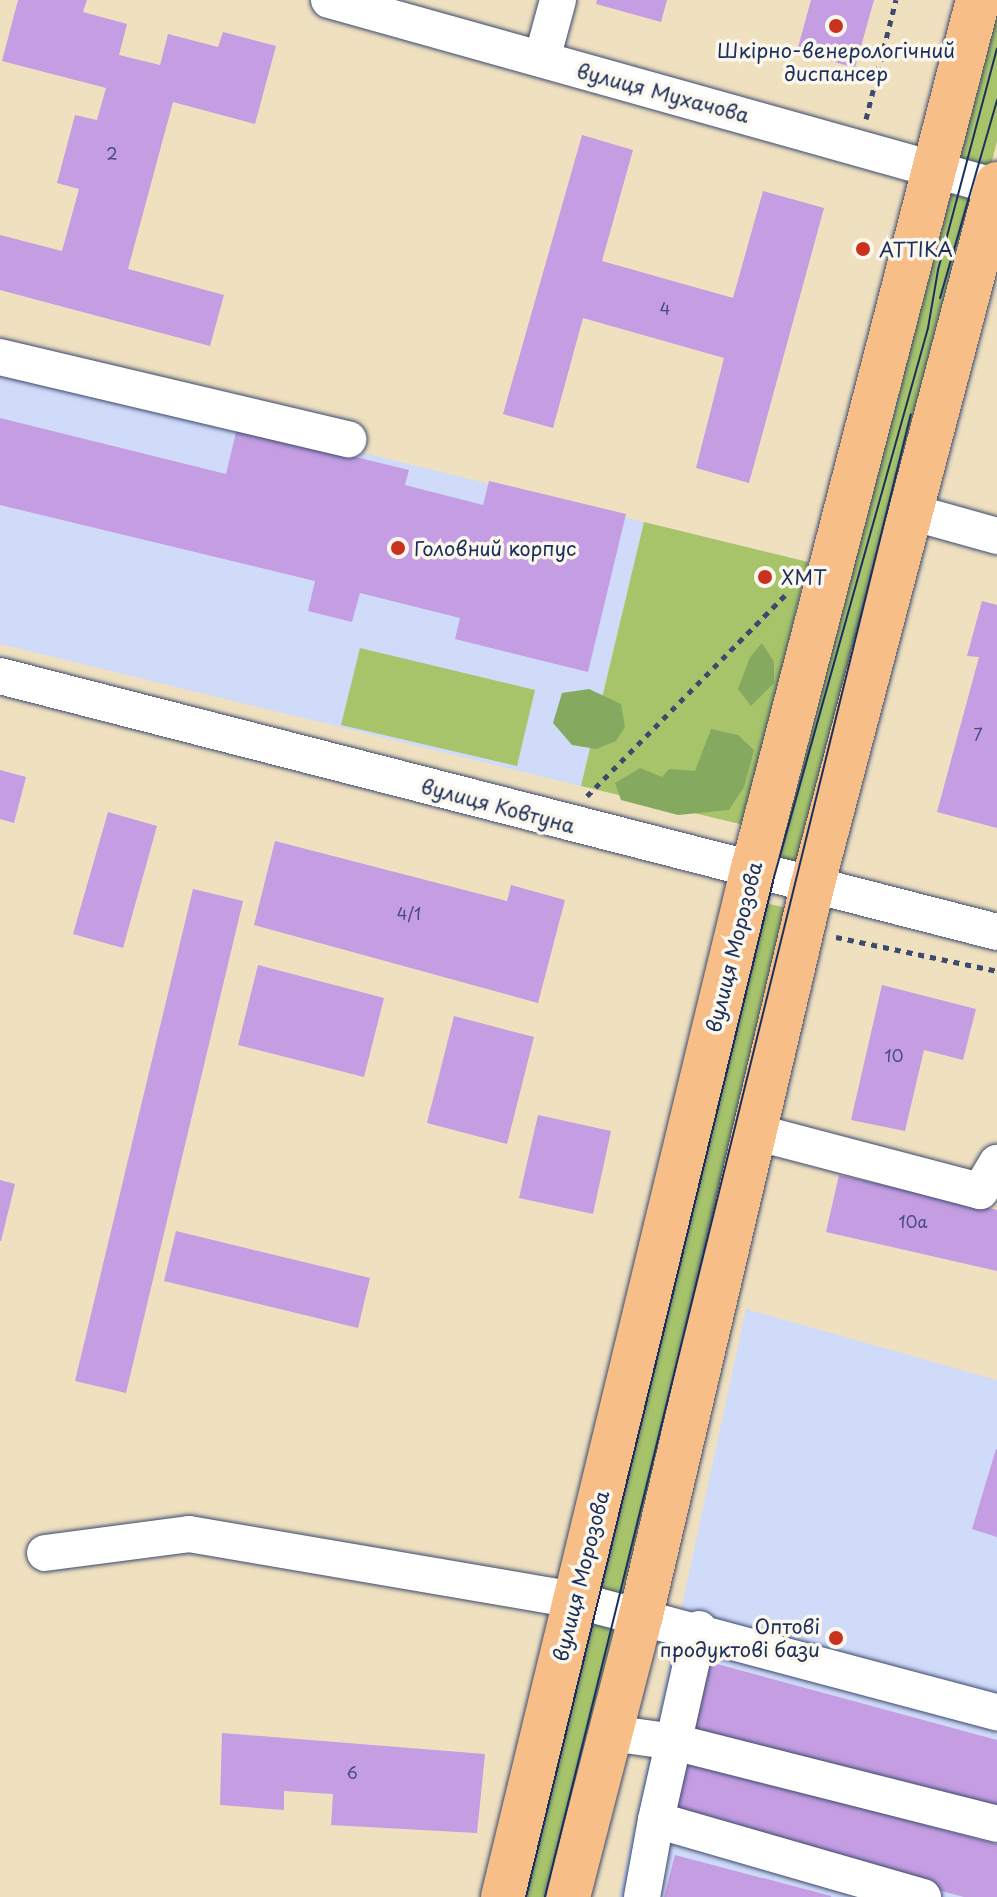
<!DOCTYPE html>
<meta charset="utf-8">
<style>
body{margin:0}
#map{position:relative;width:997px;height:1897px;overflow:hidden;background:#efe0c0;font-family:"Playpen Sans",sans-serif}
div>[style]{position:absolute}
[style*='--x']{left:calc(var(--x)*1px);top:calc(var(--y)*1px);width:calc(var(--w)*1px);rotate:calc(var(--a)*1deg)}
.built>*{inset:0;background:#d0daf9}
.green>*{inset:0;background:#a7c46b}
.forest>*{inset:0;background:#85aa5f}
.building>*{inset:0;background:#c49de2}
.path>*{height:5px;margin-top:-2.5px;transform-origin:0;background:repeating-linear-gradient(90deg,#3b4a6d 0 6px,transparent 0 12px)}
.roads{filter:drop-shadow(0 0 2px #3b4a6d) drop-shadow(0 0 2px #3b4a6d)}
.minor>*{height:36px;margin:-18px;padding:0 18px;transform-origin:18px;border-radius:18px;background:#fff}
.major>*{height:44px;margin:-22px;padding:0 22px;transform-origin:22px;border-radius:22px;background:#f7be87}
.tram>*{height:2px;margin:-1px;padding:0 1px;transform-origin:1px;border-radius:1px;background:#1b2f5e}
.dots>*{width:22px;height:22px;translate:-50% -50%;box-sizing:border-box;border:4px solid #fbf7ec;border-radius:50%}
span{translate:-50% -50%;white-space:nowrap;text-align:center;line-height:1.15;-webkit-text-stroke:7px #fbf7ec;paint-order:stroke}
.number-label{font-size:16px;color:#454a7f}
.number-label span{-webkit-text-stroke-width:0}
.poi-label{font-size:20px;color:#1b2f5e}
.left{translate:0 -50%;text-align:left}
.right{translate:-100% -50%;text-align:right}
.street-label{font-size:20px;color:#1b2f5e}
</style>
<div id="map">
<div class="built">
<i style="clip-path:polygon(0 363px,644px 522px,581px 786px,0 644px)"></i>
<i style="clip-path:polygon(746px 1309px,997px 1380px,997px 1897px,619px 1897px)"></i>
</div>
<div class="green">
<i style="clip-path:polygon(997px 0,997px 141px,988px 177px,947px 165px)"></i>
<i style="clip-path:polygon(941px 192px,983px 202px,807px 878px,761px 868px)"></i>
<i style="clip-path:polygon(644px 522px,808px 562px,744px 825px,581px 786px)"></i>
<i style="clip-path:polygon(360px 648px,535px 690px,517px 766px,341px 725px)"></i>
<i style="clip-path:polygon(755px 901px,797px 910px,628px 1605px,593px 1597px)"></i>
<i style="clip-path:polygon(583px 1613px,623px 1625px,555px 1897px,515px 1897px)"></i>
</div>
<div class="forest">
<i style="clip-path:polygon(762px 643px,774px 662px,774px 683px,751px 706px,738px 689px,750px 657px)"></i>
<i style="clip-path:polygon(589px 689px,621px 704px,625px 727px,616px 741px,596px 749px,572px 745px,553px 723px,562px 693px)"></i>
<i style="clip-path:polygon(711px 729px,738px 735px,754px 750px,744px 787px,729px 810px,678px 815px,621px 800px,615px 783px,640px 768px,662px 777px,669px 769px,695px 771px)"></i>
</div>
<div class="building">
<i style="clip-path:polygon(18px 0,87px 0,83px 12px,127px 24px,119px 55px,160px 65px,168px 34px,218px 47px,223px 32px,276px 46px,255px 124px,173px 102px,128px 269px,224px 295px,210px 346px,0 290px,0 235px,62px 251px,79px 189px,57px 183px,75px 115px,97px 120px,106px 88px,2px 61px)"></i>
<i style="clip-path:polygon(597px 0,667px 0,661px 22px,596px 4px)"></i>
<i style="clip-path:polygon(811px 0,874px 0,855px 68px,797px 51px)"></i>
<i style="clip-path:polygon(582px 135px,633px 150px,602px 261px,733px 298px,763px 191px,824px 208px,749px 483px,696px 468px,724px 358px,583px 318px,553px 428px,503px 414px)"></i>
<i style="clip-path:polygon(860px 239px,871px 242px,867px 260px,855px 257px)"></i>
<i style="clip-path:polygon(0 418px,226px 474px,237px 428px,409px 470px,405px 485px,483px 505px,489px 481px,626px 514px,588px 672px,455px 639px,460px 618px,360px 593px,352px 622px,308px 611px,315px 581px,0 505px)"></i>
<i style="clip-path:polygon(982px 601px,997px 605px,997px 828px,937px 812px,979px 657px,967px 656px)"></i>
<i style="clip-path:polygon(0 770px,26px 777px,14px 823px,0 819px)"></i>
<i style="clip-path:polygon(108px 812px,157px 826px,123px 948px,73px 934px)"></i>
<i style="clip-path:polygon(275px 841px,507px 901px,511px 885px,565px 900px,538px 1003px,254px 925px)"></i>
<i style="clip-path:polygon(193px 889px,243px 901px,126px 1393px,75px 1381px)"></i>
<i style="clip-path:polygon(258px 965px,384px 998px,364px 1077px,238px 1045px)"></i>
<i style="clip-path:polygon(882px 985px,976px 1009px,963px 1060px,924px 1050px,905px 1131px,851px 1120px)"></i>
<i style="clip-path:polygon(454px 1016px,534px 1037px,507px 1144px,427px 1123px)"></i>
<i style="clip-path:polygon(538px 1115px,611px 1131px,593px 1214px,519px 1198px)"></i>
<i style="clip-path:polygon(839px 1175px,997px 1210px,997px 1271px,826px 1232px)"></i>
<i style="clip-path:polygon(0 1180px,15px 1184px,1px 1241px,0 1241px)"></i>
<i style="clip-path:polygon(176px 1231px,370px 1278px,358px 1328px,164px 1281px)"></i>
<i style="clip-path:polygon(996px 1449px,997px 1449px,997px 1537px,972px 1529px)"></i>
<i style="clip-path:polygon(706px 1661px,997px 1740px,997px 1810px,689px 1727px)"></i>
<i style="clip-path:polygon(222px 1733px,485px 1754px,477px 1833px,331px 1825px,333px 1794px,284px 1791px,284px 1810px,220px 1805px)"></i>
<i style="clip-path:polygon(681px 1760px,997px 1844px,997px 1897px,964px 1897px,666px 1818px)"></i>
<i style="clip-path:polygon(675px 1855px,831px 1896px,831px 1897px,664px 1897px)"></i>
</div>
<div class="path">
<i style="--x:866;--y:119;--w:123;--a:-75.9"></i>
<i style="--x:587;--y:796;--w:282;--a:-45.4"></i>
<i style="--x:836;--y:937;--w:165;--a:11.9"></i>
</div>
<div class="roads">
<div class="minor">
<i style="--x:329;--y:0;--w:694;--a:15.64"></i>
<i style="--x:542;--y:59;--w:61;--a:-74.8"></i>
<i style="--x:0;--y:357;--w:358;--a:13.3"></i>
<i style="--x:911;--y:512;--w:89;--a:15.6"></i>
<i style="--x:0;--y:676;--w:1029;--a:14.4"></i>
<i style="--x:755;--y:1132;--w:233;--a:14.7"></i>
<i style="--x:980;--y:1191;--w:33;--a:-59"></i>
<i style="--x:45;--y:1553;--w:145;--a:-7.5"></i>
<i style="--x:189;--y:1534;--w:392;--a:9.7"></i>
<i style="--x:575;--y:1600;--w:437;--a:14.9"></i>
<i style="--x:699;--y:1629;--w:196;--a:102.7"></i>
<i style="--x:656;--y:1820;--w:278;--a:16.1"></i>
<i style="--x:611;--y:1733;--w:64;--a:8.1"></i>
<i style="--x:674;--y:1742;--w:333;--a:14.2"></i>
<i style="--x:642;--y:1897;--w:78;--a:-79.7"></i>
</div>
<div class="major">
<i style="--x:503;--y:1897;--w:1055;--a:-76.35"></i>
<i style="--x:752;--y:872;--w:901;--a:-75.47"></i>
<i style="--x:568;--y:1897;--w:291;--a:-75.5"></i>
<i style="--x:641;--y:1615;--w:748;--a:-76.78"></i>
<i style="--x:812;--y:887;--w:727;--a:-75.26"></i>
</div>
</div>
<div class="tram">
<i style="--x:940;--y:298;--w:206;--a:-73.9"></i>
<i style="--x:526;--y:1897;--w:1050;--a:-76.33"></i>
<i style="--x:774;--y:877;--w:570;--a:-74.33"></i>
<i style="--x:928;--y:328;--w:59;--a:-80.2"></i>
<i style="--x:938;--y:270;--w:229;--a:-75.1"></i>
<i style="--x:545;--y:1897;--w:1527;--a:-76.14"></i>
</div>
<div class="dots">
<i style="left:836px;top:26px;background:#c8321e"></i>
<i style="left:863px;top:249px;background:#c8321e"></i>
<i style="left:398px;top:548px;background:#c8321e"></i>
<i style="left:765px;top:577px;background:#c8321e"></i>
<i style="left:836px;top:1638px;background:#c8321e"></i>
</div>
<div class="number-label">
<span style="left:112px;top:153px">2</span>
<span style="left:665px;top:308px">4</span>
<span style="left:978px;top:734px">7</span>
<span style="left:409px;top:913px">4/1</span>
<span style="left:894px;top:1055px">10</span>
<span style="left:913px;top:1221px">10а</span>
<span style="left:352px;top:1772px">6</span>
</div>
<div class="poi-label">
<span style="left:836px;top:62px">Шкірно-венерологічний<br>диспансер</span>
<span class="left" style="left:879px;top:249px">АТТІКА</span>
<span class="left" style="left:414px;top:548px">Головний корпус</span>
<span class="left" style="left:781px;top:577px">ХМТ</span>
<span class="right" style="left:820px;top:1638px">Оптові<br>продуктові бази</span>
</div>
<div class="street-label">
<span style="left:663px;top:93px;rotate:15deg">вулиця Мухачова</span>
<span style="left:498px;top:806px;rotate:15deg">вулиця Ковтуна</span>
<span style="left:734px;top:947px;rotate:-76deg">вулиця Морозова</span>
<span style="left:581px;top:1576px;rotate:-76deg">вулиця Морозова</span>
</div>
</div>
